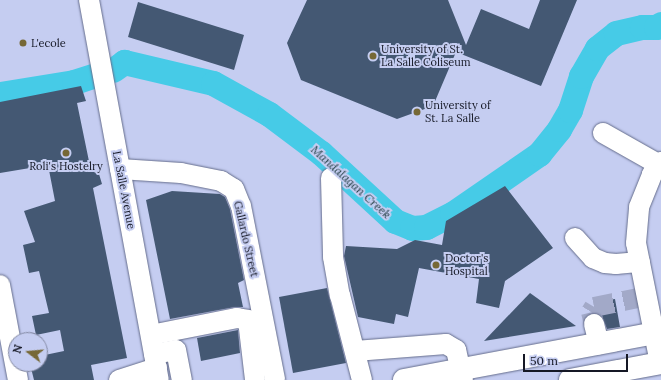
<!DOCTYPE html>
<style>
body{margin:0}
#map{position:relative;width:661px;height:380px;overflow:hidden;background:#c5cdf1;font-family:Lora,serif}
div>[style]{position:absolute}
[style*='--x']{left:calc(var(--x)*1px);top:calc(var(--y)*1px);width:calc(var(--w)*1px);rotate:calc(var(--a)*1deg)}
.river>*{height:25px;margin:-12.5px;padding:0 12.5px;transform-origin:12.5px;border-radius:12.5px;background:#46cbe7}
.building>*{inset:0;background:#445873}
.minor-tunnel>*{height:20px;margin-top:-10px;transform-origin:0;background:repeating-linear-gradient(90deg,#a2a9c8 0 20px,transparent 0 30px)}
.roads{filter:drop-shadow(0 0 1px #656d8c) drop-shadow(0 0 1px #656d8c)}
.minor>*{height:20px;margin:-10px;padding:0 10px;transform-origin:10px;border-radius:10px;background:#fff}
.major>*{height:22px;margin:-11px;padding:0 11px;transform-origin:11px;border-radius:11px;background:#fff}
.dots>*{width:11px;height:11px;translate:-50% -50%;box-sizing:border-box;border:2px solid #c5cdf1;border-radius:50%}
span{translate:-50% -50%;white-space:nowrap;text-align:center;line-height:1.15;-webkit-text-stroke:4px #c5cdf1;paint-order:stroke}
.poi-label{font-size:11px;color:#151825}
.left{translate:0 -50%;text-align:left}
.street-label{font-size:11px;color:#151825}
.water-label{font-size:12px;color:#254147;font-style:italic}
.north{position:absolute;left:8px;top:332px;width:40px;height:40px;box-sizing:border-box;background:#c5cdf1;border:1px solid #7f859f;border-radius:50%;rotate:286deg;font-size:11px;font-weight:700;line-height:16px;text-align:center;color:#151825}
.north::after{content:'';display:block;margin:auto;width:14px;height:18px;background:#766836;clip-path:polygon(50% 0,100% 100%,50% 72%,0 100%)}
.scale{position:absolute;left:523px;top:354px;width:105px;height:18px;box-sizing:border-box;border:2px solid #151825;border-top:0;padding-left:5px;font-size:12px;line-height:14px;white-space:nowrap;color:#151825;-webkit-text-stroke:3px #c5cdf1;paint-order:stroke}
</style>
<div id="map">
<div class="river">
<i style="--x:113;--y:70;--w:14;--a:-36"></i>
<i style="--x:124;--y:62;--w:91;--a:13.3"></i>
<i style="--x:213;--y:83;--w:64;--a:29"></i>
<i style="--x:269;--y:114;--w:65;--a:36.9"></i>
<i style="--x:321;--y:153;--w:100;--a:42.6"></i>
<i style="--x:395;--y:221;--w:18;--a:22"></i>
<i style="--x:412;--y:228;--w:14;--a:-4"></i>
<i style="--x:426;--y:227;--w:29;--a:-27"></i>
<i style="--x:452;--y:214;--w:106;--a:-34.6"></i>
<i style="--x:539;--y:154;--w:32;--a:-51"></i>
<i style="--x:559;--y:129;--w:22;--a:-60"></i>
<i style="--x:570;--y:110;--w:36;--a:-72"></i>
<i style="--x:581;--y:76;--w:32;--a:-60"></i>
<i style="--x:597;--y:48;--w:24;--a:-38"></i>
<i style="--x:616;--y:33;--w:27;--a:-13"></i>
<i style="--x:642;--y:27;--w:14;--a:0"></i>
<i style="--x:656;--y:27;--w:6;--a:-31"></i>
<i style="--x:0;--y:94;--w:75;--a:-9.2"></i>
<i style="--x:74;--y:82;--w:23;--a:-18"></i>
</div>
<div class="building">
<i style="clip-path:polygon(307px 0,448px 0,466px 45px,481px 9px,529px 29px,540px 0,577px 0,541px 86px,456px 52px,433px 106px,397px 119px,301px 80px,287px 43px)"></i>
<i style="clip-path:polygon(138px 2px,244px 35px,234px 70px,128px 37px)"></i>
<i style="clip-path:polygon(81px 86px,86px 101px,77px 103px,91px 171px,99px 174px,102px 184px,93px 188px,127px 358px,91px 365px,94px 380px,34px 380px,30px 364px,40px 364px,40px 356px,64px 351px,60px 330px,36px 335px,32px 316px,49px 313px,39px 271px,29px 273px,23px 245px,35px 242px,24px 211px,55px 201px,48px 165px,0 173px,0 102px)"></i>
<i style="clip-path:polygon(505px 186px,553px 248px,505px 281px,499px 308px,476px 303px,479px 279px,419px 268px,408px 317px,396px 314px,394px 324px,358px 317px,344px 256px,346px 246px,397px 249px,415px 240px,442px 245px,446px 221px)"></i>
<i style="clip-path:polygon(172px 191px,220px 194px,225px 197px,230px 209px,244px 280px,238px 283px,243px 307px,235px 307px,170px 319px,146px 200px)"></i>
<i style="clip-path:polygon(327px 288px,346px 363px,293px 373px,279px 297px)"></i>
<i style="clip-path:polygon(530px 293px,576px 326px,484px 341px)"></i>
<i style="clip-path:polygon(615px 299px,620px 327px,607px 329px,602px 316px,596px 313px,594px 302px)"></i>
<i style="clip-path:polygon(238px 330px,240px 353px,201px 361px,197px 338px)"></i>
</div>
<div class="minor-tunnel">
<i style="--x:594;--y:324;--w:12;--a:-104"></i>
<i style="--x:591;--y:312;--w:6;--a:-59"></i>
<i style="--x:594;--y:307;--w:45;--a:-11.6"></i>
</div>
<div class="roads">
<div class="minor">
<i style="--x:89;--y:0;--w:386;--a:79.6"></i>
<i style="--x:603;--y:133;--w:63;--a:29.4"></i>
<i style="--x:120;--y:169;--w:61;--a:3.8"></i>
<i style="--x:181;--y:173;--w:41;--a:11.3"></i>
<i style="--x:221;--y:181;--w:15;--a:32"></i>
<i style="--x:234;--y:189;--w:18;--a:68"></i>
<i style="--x:241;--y:206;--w:177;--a:78.9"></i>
<i style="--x:331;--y:178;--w:79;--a:88.5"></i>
<i style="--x:333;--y:257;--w:39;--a:80"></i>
<i style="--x:340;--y:295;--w:88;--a:75.5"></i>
<i style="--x:575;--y:238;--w:27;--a:48"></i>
<i style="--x:593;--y:258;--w:13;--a:23"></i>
<i style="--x:605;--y:263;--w:11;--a:5"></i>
<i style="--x:616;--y:264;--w:24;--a:-5"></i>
<i style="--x:0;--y:285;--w:97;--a:79.3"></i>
<i style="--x:594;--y:324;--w:21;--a:76"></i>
<i style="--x:151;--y:335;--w:88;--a:-11.2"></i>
<i style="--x:237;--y:318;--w:11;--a:10"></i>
<i style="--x:248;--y:320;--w:60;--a:83.3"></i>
<i style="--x:355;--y:351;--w:91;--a:-4.4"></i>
<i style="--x:446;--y:344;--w:12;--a:31"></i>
<i style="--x:456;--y:350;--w:31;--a:77"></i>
<i style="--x:154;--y:354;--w:22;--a:-10"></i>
<i style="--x:176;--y:350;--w:31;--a:79"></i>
<i style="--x:660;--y:363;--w:122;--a:-101.3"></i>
<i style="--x:636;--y:243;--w:36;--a:-85"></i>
<i style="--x:639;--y:207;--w:35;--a:-68"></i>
<i style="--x:652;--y:174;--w:15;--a:-53"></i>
<i style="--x:119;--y:380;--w:40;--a:-18"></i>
</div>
<div class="major">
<i style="--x:404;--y:380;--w:261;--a:-10.6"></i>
<i style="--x:570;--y:380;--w:93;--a:-10.6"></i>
</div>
</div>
<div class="dots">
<i style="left:23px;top:43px;background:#766836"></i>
<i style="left:373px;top:56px;background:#766836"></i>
<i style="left:417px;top:112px;background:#766836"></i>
<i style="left:66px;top:153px;background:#766836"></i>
<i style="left:436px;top:265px;background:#766836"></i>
</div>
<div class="poi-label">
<span class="left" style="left:31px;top:43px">L'ecole</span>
<span class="left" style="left:381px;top:56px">University of St.<br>La Salle Coliseum</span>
<span class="left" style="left:425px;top:112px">University of<br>St. La Salle</span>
<span style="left:66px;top:166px">Roli's Hostelry</span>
<span class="left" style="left:445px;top:265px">Doctor's<br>Hospital</span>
</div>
<div class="street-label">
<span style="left:124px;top:190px;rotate:79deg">La Salle Avenue</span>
<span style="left:246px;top:239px;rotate:77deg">Gallardo Street</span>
</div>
<div class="water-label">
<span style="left:351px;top:182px;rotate:42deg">Mandalagan Creek</span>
</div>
<div class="north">N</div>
<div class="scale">50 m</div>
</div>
